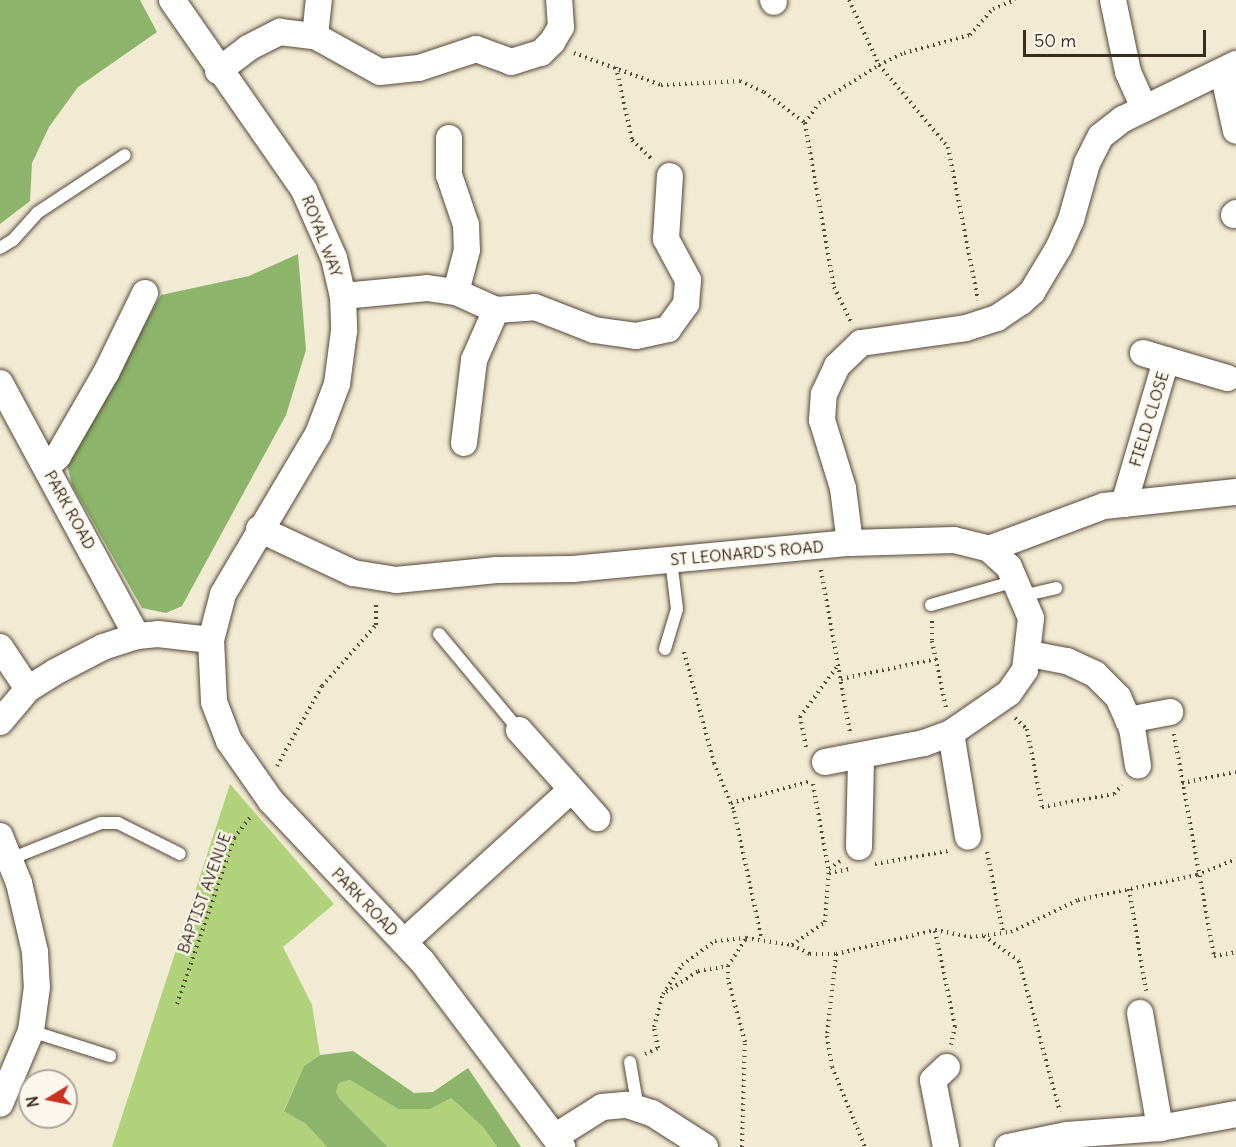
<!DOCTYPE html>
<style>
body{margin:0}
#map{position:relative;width:1236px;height:1147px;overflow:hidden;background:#f1ebd3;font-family:Delius,sans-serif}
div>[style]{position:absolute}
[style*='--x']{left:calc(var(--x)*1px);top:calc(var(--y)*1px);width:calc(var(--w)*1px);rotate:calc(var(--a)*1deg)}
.green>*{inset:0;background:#b0d27b}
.forest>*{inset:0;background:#8cb46b}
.path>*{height:4px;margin-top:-2px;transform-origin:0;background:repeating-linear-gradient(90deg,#564739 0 1.5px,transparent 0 6px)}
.roads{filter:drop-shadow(0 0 2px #564739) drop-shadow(0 0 2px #564739)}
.service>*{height:12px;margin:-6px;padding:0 6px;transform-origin:6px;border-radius:6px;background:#fff}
.minor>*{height:26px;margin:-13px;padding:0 13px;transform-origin:13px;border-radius:13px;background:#fff}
span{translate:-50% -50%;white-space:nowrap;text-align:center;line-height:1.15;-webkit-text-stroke:5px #fbf7ec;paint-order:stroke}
.street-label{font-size:16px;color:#3b2a1e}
.north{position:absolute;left:18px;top:1069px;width:60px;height:60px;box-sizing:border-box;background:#fbf7ec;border:2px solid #aea59a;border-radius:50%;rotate:260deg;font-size:16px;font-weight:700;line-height:24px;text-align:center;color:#3b2a1e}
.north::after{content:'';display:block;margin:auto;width:21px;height:27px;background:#c8321e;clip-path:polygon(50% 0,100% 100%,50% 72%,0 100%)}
.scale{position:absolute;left:1023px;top:30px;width:183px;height:27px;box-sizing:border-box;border:3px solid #3b2a1e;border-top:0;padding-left:8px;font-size:18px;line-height:21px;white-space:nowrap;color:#3b2a1e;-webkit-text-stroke:4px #fbf7ec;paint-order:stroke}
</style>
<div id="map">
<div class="green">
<i style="clip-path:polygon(230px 784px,334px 904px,283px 947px,312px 1005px,320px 1055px,304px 1066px,284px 1110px,306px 1124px,327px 1147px,112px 1147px)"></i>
<i style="clip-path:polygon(350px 1080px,398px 1109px,451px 1098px,483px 1127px,497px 1147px,388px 1147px,340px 1099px,336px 1092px,339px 1083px)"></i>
</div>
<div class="forest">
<i style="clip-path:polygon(0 0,140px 0,157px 32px,78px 87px,49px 127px,32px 163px,30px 201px,0 224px)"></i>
<i style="clip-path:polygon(298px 254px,306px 350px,286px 415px,182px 606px,166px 613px,142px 608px,72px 485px,67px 464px,161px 295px,249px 276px)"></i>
<i style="clip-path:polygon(353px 1051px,414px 1093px,433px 1092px,468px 1068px,521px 1147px,497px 1147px,483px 1127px,451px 1098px,430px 1109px,398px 1109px,350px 1080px,339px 1083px,336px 1092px,340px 1099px,388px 1147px,327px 1147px,306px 1124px,284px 1111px,304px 1066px,320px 1055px)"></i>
</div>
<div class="path">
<i style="--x:849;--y:0;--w:72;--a:65.2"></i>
<i style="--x:879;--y:65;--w:107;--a:49.9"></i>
<i style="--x:948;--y:147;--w:156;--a:78.9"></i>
<i style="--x:574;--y:53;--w:93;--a:20.2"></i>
<i style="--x:661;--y:85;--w:79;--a:-2.9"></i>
<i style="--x:740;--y:81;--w:26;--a:25"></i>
<i style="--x:764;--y:92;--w:51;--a:37.1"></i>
<i style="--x:805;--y:123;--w:167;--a:80"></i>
<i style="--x:834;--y:287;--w:39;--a:64"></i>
<i style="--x:616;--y:67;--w:75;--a:77.6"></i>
<i style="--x:632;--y:140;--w:30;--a:44"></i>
<i style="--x:805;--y:123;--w:24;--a:-55"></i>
<i style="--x:819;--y:103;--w:71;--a:-32.3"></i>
<i style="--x:879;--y:65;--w:28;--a:-26"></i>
<i style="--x:904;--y:53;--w:68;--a:-15.3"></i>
<i style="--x:970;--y:35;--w:35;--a:-49"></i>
<i style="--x:993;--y:9;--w:24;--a:-22"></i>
<i style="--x:821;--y:570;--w:166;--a:79.9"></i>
<i style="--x:932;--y:621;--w:20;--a:90"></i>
<i style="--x:932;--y:641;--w:68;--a:78.2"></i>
<i style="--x:684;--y:652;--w:115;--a:74.9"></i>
<i style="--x:714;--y:763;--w:52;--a:67.4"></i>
<i style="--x:734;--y:811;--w:132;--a:77.8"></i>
<i style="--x:841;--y:679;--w:97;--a:-11.9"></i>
<i style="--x:1015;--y:718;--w:16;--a:43"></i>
<i style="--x:1027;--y:729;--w:79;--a:79.1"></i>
<i style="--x:1042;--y:807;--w:73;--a:-10.2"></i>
<i style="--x:1114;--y:794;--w:12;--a:-48"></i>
<i style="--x:1174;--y:734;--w:226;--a:79.8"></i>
<i style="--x:1214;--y:956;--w:22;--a:-10"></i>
<i style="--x:806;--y:747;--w:31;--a:-101"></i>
<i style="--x:800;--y:717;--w:64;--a:-53.8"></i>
<i style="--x:277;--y:766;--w:92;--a:-60.6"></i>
<i style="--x:322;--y:686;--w:81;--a:-48.5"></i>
<i style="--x:376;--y:625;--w:24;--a:-90"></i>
<i style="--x:1182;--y:783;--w:55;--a:-11.5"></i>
<i style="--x:813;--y:784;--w:90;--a:79.8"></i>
<i style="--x:829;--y:873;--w:21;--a:-11"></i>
<i style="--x:731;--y:803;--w:83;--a:-15.4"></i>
<i style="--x:987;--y:852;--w:82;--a:78.7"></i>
<i style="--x:875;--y:864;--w:74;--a:-10.1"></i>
<i style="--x:1129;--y:889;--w:103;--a:80.5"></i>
<i style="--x:935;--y:931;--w:97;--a:78.1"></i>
<i style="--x:955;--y:1026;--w:19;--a:102"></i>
<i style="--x:984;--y:936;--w:43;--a:35.5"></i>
<i style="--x:1019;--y:961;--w:156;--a:74.8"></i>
<i style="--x:792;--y:945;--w:40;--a:-34.9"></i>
<i style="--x:825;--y:922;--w:53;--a:-85.7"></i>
<i style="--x:829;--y:869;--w:14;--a:-36"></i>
<i style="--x:836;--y:954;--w:82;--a:96.3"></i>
<i style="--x:827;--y:1036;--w:31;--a:81"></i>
<i style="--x:832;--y:1067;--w:87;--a:67.6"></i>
<i style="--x:666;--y:992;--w:38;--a:-33"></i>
<i style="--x:698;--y:971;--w:30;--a:-9"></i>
<i style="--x:177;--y:1004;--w:176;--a:-71"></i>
<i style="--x:234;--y:838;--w:28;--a:-52"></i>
<i style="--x:645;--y:1054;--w:14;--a:-25"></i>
<i style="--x:658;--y:1048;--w:21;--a:-101"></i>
<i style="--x:654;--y:1027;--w:34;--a:-75"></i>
<i style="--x:663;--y:994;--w:35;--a:-57"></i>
<i style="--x:682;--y:965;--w:41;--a:-36"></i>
<i style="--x:715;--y:941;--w:31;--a:-6"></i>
<i style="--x:746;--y:938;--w:47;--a:8.7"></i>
<i style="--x:792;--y:945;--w:20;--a:27"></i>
<i style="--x:810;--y:954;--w:26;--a:0"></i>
<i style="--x:836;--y:954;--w:102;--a:-13.6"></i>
<i style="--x:935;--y:930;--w:36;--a:11"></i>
<i style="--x:970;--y:937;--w:41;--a:-7"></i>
<i style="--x:1011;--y:932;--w:74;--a:-25.5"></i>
<i style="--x:1078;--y:900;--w:122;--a:-11.9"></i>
<i style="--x:1197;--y:875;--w:42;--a:-22.3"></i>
<i style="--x:742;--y:1147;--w:105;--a:-88.4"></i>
<i style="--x:745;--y:1042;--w:65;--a:-105.1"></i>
<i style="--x:728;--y:979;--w:13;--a:-90"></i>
<i style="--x:728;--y:966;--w:33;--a:-57"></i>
</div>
<div class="roads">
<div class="service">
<i style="--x:0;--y:248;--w:15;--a:-32"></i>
<i style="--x:13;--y:240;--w:36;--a:-48"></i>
<i style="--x:37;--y:213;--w:105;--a:-33.4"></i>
<i style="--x:1022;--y:596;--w:35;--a:-13"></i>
<i style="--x:931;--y:605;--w:87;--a:-15.9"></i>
<i style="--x:439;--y:634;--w:125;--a:50.2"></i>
<i style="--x:665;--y:649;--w:42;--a:-73.3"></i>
<i style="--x:677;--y:609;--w:49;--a:-97"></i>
<i style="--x:10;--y:859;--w:98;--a:-21.6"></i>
<i style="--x:101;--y:823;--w:17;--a:0"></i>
<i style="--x:118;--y:823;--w:69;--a:26.6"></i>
<i style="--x:31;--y:1031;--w:83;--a:17.6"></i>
<i style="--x:630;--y:1062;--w:48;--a:80.3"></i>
</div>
<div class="minor">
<i style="--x:172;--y:0;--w:231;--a:55.2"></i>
<i style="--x:304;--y:190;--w:74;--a:66.2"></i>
<i style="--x:334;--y:258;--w:39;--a:77"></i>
<i style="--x:343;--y:296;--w:35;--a:88"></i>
<i style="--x:344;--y:331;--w:53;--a:97.5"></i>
<i style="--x:337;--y:384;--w:53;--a:110.8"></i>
<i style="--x:318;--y:434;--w:186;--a:120.7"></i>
<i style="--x:223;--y:594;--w:48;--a:104.6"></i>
<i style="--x:211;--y:640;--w:62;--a:87.2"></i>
<i style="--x:214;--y:702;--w:42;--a:69"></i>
<i style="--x:229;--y:741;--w:73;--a:55"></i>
<i style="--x:271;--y:801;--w:220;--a:46.7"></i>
<i style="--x:422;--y:961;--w:233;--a:53"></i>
<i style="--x:773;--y:0;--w:2;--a:63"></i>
<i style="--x:1113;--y:0;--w:74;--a:78.2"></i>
<i style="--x:1128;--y:72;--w:39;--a:66"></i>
<i style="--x:315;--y:36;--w:36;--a:-84"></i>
<i style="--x:218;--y:71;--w:38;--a:-37"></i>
<i style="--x:248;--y:48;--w:36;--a:-27"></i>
<i style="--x:280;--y:32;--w:35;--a:7"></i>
<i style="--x:315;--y:36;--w:74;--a:29"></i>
<i style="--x:380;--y:72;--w:39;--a:-6"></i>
<i style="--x:419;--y:68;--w:60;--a:-18.4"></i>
<i style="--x:476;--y:49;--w:37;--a:20"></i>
<i style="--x:511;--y:62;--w:31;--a:-17"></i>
<i style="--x:541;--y:53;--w:16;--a:-45"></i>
<i style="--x:552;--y:42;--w:17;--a:-59"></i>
<i style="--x:561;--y:27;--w:27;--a:-94"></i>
<i style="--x:1223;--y:72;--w:60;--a:77.6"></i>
<i style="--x:449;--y:138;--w:37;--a:90"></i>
<i style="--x:449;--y:175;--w:53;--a:71.2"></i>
<i style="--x:466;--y:225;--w:25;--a:88"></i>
<i style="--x:467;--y:250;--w:43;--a:104.7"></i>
<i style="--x:1234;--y:215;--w:3;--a:-45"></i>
<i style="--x:343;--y:296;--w:84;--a:-5.4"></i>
<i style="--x:427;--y:288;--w:29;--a:8"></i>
<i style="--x:456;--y:292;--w:44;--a:24.2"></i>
<i style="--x:496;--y:310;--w:39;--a:-4"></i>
<i style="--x:535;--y:307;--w:63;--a:21.3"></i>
<i style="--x:594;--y:330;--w:42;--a:8.1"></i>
<i style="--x:636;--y:336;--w:33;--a:-12"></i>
<i style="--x:668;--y:329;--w:31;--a:-54"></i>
<i style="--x:686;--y:304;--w:24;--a:-85"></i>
<i style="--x:688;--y:280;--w:47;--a:-118.2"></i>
<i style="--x:666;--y:239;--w:63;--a:-86.4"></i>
<i style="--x:1143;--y:353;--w:24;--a:17"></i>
<i style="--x:0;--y:383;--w:288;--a:61.6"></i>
<i style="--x:137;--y:636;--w:21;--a:-5"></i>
<i style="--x:158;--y:634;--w:53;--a:6.5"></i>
<i style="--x:464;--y:443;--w:84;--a:-83.1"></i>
<i style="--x:474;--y:360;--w:55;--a:-66.3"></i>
<i style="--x:47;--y:467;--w:16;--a:-45"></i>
<i style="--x:58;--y:456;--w:96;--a:-60"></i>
<i style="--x:106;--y:373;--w:89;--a:-64"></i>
<i style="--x:1124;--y:504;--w:150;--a:-73.7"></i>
<i style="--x:1166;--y:360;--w:64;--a:16.4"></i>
<i style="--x:259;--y:529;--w:104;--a:25.1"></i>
<i style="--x:353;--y:573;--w:44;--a:9.2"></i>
<i style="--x:396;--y:580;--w:101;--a:-5.7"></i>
<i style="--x:497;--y:570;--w:76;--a:-0.8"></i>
<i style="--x:573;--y:569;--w:278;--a:-5.4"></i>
<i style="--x:850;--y:543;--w:104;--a:-1.7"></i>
<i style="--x:954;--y:540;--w:36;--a:14"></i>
<i style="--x:989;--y:549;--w:123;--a:-20.5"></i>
<i style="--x:1104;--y:506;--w:133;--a:-6.1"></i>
<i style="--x:850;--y:543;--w:55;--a:-97.3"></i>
<i style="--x:843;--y:488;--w:71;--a:-107.2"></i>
<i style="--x:822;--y:420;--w:26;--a:-86"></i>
<i style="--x:824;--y:394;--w:31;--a:-65"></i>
<i style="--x:837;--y:366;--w:33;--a:-44"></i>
<i style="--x:861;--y:343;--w:106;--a:-8.1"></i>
<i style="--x:966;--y:328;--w:33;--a:-18"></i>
<i style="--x:997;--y:318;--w:29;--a:-34"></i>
<i style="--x:1021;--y:302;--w:15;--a:-42"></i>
<i style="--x:1032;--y:292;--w:52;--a:-59"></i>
<i style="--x:1059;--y:247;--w:30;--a:-66"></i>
<i style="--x:1071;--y:220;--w:59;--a:-74.3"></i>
<i style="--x:1087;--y:163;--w:30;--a:-63"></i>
<i style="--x:1101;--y:136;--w:28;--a:-38"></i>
<i style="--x:1123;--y:119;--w:126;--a:-26"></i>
<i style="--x:0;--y:647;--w:50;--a:56.3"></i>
<i style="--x:1030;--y:654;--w:38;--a:11"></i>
<i style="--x:1067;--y:661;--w:31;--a:25"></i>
<i style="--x:1095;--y:674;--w:33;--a:45"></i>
<i style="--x:1118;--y:697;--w:34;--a:66"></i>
<i style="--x:1132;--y:728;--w:38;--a:81"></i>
<i style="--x:1128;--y:720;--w:43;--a:-10.8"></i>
<i style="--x:0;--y:722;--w:43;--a:-49.7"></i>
<i style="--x:28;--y:689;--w:32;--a:-32"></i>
<i style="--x:55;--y:672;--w:54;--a:-27.5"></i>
<i style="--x:103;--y:647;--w:36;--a:-18"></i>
<i style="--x:519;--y:730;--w:118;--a:48.4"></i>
<i style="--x:951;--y:733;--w:105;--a:80.7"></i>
<i style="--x:825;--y:762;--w:101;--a:-10.9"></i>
<i style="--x:924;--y:743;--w:29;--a:-20"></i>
<i style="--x:951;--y:733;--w:70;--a:-34.6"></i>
<i style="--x:1009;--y:693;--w:28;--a:-55"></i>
<i style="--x:1025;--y:670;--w:52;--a:-83.4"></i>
<i style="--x:1031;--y:618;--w:56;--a:-113.3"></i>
<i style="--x:1009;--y:567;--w:27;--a:-138"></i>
<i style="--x:0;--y:836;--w:51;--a:68"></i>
<i style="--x:19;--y:883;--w:71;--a:76.9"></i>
<i style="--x:35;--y:952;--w:35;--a:87"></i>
<i style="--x:37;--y:987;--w:44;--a:97.8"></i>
<i style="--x:31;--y:1031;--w:79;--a:113"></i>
<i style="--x:859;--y:847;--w:90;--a:-88.7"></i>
<i style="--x:404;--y:942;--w:226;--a:-42.3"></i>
<i style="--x:1140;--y:1013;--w:117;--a:80.1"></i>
<i style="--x:556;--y:1136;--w:54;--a:-32.2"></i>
<i style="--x:602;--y:1107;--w:25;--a:-5"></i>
<i style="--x:627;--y:1105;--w:26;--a:18"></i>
<i style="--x:652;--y:1113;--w:63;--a:32.7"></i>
<i style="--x:946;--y:1147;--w:68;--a:-101"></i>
<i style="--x:933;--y:1080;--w:19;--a:-43"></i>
<i style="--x:1008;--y:1147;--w:60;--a:-11.5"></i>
<i style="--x:1067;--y:1135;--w:93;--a:-4.3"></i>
<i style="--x:1160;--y:1128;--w:77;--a:-10.4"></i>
</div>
</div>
<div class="street-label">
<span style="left:322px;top:236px;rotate:69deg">ROYAL WAY</span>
<span style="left:1149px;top:419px;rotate:-73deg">FIELD CLOSE</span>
<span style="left:70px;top:510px;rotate:61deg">PARK ROAD</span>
<span style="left:747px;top:553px;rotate:-5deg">ST LEONARD'S ROAD</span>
<span style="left:204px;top:893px;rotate:-70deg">BAPTIST AVENUE</span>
<span style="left:365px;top:902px;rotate:46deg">PARK ROAD</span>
</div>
<div class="north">N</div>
<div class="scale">50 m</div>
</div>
